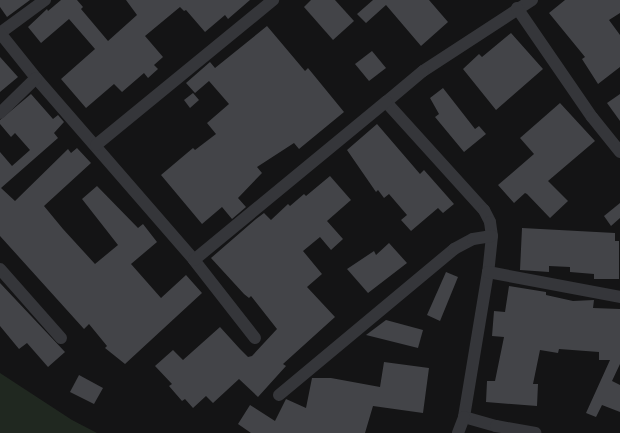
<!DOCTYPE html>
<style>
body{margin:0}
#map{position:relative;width:620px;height:433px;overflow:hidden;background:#141415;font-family:Commissioner,sans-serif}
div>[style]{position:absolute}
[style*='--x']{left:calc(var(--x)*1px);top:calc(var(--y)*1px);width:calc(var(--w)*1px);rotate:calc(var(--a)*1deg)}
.green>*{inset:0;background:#202820}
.building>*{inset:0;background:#434448}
.street>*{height:12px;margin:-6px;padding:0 6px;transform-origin:6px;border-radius:6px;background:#35363a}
span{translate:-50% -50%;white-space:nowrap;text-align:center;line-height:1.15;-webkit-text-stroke:3px #0f0f10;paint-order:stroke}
</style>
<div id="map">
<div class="green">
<i style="clip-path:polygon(0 373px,72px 420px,97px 433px,0 433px)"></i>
</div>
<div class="building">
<i style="clip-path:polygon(0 0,30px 0,7px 17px,0 7px)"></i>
<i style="clip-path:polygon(61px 0,77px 0,83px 7px,81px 9px,108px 41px,137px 15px,126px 0,250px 0,228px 19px,225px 15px,205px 32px,186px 10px,184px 11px,180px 7px,145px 36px,163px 57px,154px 65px,158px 69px,148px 78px,144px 73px,122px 92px,114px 84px,86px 108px,61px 79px,95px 49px,69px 19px,41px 43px,28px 27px,47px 9px,48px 11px)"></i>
<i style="clip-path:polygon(311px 0,335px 0,354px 21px,333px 40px,304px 7px)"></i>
<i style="clip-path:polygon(373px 0,429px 0,448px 22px,421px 46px,386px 5px,366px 23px,357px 14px)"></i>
<i style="clip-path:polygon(565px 0,620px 0,620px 13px,609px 20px,620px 35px,620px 67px,598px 84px,582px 59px,585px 57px,549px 13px)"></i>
<i style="clip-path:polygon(267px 26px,305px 71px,308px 68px,344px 112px,299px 149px,294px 143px,257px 167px,262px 173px,238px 198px,246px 207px,232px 219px,222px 207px,202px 224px,161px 175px,193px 148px,195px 150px,216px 134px,207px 123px,229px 104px,209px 81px,195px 93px,186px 83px,210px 62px,215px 68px)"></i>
<i style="clip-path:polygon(511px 33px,543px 69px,496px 110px,463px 69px,479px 54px,482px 57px)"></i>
<i style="clip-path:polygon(372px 51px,386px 68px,369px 81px,355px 64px)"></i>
<i style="clip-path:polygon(0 57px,18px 77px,0 92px)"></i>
<i style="clip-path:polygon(443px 88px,475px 129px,479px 126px,486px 134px,464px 152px,435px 117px,439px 114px,430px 98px)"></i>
<i style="clip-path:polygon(193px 93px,199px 100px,190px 108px,184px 100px)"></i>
<i style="clip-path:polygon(31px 94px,53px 119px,58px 115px,64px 122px,54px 133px,58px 138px,1px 188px,15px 201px,68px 149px,71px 153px,77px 148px,91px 163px,44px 206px,63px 229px,95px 264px,118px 245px,82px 199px,97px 186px,138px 228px,143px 224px,157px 242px,131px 264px,161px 298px,186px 275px,202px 293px,125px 364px,105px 348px,107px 346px,89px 324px,84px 329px,0 236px,0 152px,12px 166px,30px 150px,15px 133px,11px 137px,0 124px,0 120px)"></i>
<i style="clip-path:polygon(620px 94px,620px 121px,607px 103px)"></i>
<i style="clip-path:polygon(560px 103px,595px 141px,548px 181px,568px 201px,550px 218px,527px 194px,525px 193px,514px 203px,498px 185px,534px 154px,520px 138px)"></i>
<i style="clip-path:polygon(377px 124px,420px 174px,424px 170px,454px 204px,443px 213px,438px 208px,411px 231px,401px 220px,407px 215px,389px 194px,384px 198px,378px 190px,376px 192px,347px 150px)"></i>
<i style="clip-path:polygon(330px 176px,351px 200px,327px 221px,343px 239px,331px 250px,320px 237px,303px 251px,322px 274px,307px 287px,335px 317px,283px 364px,286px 366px,258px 397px,239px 379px,213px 403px,206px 396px,193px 408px,185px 399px,182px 401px,169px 386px,172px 384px,155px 366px,173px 350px,183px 360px,220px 327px,240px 349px,248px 357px,252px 356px,277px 329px,251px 296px,249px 298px,244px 294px,211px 258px,256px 219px,264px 213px,271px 220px,288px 204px,290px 206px,304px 194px,306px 196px)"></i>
<i style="clip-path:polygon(620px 203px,620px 218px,611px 226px,604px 216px)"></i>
<i style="clip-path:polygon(522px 228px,615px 233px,615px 241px,619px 241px,619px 279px,594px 279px,594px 274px,570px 272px,570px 267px,549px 266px,549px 272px,520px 270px)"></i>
<i style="clip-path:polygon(389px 243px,407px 263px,368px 293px,347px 269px,374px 251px,376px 255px)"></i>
<i style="clip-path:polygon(446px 272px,458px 277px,440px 321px,427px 315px)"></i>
<i style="clip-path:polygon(0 283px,65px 352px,48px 367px,27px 343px,19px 349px,0 326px)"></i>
<i style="clip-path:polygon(509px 286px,546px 292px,546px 295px,573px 301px,594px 300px,593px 308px,620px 309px,620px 364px,612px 381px,620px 385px,620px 412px,602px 405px,596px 417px,586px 413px,610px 360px,599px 360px,599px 352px,559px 349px,558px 353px,540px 350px,533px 384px,538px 384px,537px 406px,486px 402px,487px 381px,495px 381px,504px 337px,492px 336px,494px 311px,505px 312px)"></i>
<i style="clip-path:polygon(386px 320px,423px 330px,418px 348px,366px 335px)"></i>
<i style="clip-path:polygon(384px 362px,429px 368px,423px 413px,373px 406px,365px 433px,251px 433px,238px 424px,250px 405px,275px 421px,286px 399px,306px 408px,312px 378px,331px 378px,380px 387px)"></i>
<i style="clip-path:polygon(79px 375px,103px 388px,94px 404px,70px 392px)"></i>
</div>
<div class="street">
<i style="--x:45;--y:0;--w:56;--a:143.7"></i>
<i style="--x:0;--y:33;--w:58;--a:51.3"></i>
<i style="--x:36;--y:78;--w:241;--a:49"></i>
<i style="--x:194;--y:260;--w:99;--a:52"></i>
<i style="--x:532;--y:0;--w:130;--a:146.9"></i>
<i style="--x:423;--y:71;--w:48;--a:140"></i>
<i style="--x:386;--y:102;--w:146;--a:47.8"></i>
<i style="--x:484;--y:210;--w:13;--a:63"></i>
<i style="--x:490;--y:222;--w:14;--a:82"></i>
<i style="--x:492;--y:236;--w:36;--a:96"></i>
<i style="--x:488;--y:272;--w:147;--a:99.4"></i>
<i style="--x:464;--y:417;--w:33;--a:16"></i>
<i style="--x:496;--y:426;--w:40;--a:10"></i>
<i style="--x:517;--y:8;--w:132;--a:55.5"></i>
<i style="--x:592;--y:117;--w:45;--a:51.3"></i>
<i style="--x:0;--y:113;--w:50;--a:-44.2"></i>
<i style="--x:96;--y:145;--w:229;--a:-39.3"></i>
<i style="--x:194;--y:260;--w:249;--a:-39.5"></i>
<i style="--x:0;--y:269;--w:92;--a:48.5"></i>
<i style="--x:488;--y:272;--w:134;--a:10.7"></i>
<i style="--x:279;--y:395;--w:228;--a:-39.8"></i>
<i style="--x:454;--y:249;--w:21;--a:-28"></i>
<i style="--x:473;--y:239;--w:19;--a:-9"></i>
<i style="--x:458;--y:433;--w:17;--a:-69"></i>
</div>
</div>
